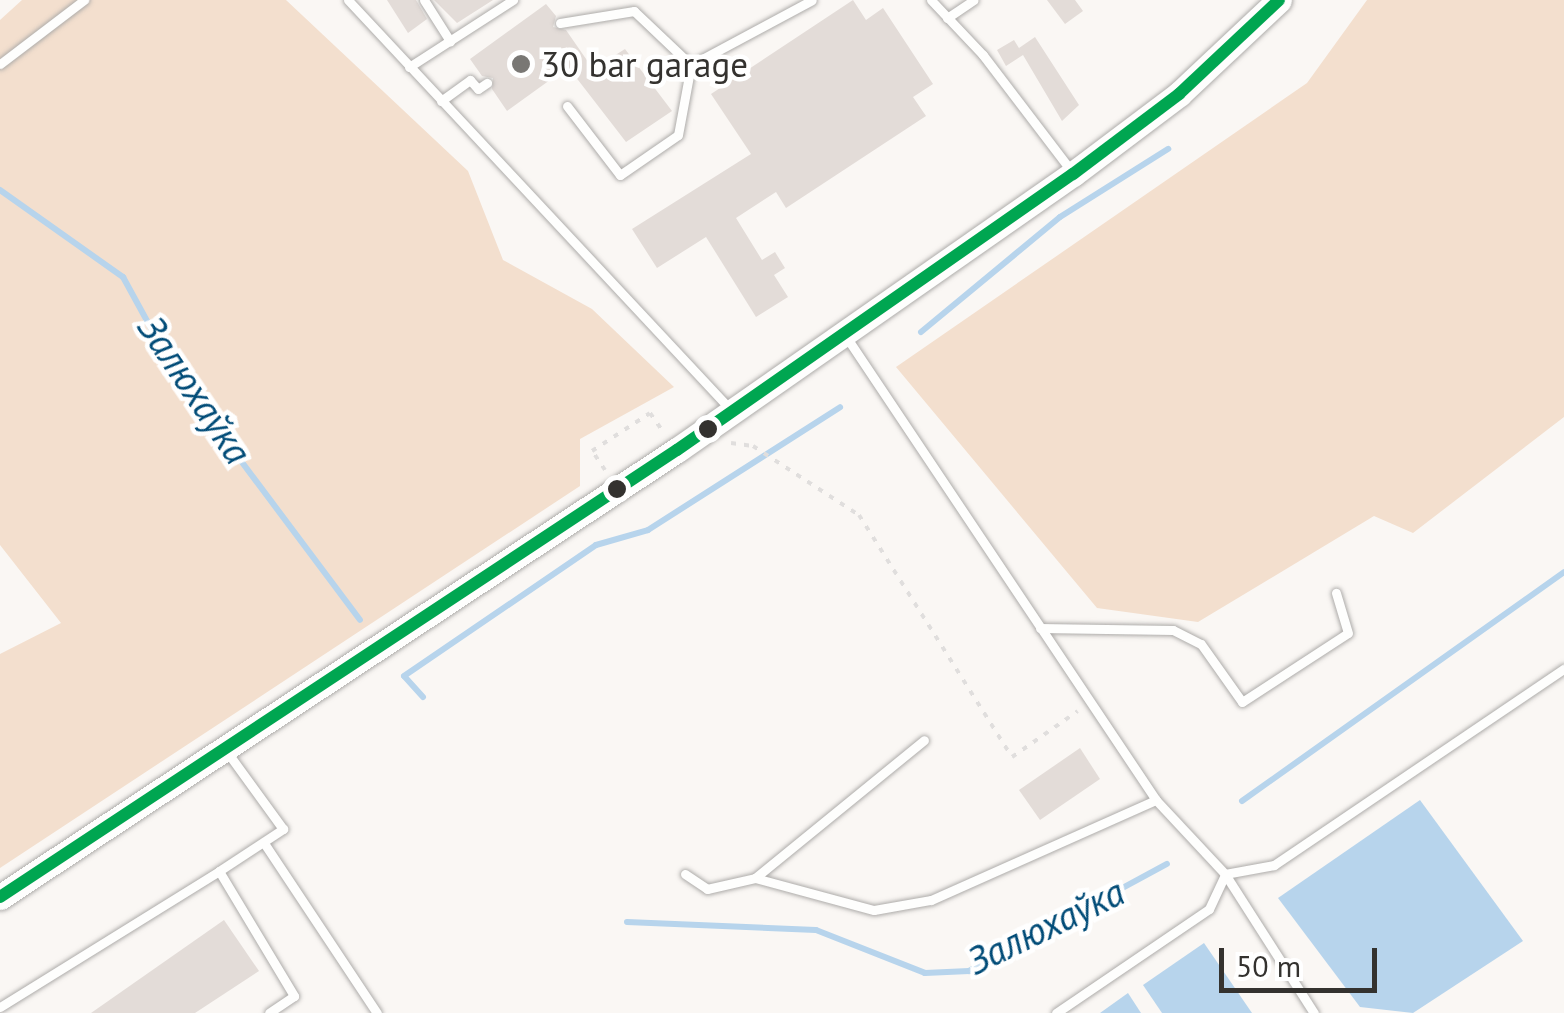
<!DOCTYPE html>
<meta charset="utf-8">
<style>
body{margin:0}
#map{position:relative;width:1564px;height:1013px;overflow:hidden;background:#faf7f4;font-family:"PT Sans",sans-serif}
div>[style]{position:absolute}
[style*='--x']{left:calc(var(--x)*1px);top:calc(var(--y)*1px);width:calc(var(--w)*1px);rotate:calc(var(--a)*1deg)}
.green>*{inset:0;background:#f3dfce}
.water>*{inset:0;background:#b7d4ec}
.stream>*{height:6px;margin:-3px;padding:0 3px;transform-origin:3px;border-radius:3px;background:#b7d4ec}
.building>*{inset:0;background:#e3dcd8}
.path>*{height:4px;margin-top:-2px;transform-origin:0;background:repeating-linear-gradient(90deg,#e0dedd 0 5px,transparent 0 13px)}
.roads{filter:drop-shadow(0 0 2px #aeacaa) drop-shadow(0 0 2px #aeacaa)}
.lane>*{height:9px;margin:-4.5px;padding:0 4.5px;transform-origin:4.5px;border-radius:4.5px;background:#fefefd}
.secondary>*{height:25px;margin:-12.5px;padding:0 12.5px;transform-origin:12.5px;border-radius:12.5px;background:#fefefd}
.bus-1>*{height:12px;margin:-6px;padding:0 6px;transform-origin:6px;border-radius:6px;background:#00a651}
.dots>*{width:28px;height:28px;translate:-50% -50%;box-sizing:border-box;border:5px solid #fff;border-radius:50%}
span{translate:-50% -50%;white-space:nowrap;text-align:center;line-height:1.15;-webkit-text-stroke:9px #fff;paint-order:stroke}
.poi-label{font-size:35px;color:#34322f}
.left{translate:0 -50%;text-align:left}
.water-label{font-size:38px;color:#004b77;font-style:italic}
.scale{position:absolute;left:1219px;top:948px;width:158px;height:45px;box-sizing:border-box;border:5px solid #34322f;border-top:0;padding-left:12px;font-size:30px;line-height:35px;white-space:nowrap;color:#34322f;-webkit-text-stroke:8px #fff;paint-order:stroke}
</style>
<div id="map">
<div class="green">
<i style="clip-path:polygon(22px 0,286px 0,468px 171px,503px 260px,592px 309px,674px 387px,580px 439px,580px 486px,0 868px,0 654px,61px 623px,0 545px,0 20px)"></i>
<i style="clip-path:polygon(1367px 0,1564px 0,1564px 417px,1413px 533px,1374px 516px,1198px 622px,1097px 608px,896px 367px,1307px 83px)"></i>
</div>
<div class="water">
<i style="clip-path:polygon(1420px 800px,1523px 941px,1413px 1013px,1360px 1007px,1278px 898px)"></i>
<i style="clip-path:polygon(1204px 943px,1252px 1013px,1162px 1013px,1143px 985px)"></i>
<i style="clip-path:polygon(1128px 993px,1141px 1013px,1100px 1013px)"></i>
</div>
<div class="stream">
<i style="--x:0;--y:190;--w:151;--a:35.3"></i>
<i style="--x:123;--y:277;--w:111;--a:61.3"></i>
<i style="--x:176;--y:374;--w:307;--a:53.2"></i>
<i style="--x:921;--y:332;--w:180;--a:-39.6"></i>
<i style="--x:1060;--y:217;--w:128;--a:-32.2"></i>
<i style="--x:423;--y:697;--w:28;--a:-132"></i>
<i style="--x:404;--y:676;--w:232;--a:-34.3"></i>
<i style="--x:596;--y:545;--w:54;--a:-16.1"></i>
<i style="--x:648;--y:530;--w:228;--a:-32.6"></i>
<i style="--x:1242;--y:801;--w:395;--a:-35.4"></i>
<i style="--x:627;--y:922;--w:189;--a:2.4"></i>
<i style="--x:816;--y:930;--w:117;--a:21.5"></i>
<i style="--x:925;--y:973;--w:44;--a:-2.6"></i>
<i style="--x:969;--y:971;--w:225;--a:-28.4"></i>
</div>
<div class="building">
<i style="clip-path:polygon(387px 0,416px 0,427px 19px,408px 33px)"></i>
<i style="clip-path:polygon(434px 0,493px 0,457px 23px)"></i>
<i style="clip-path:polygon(853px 0,866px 20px,883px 8px,933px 84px,913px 97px,926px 116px,786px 208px,776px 192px,736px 218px,762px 260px,775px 252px,785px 268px,774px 275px,788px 297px,756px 317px,706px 237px,657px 268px,632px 229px,751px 154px,711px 94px)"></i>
<i style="clip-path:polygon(1047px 0,1075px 0,1083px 11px,1065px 24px)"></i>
<i style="clip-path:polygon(546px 4px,556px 16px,553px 27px,566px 30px,593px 69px,625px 49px,672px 111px,626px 142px,568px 67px,507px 111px,492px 89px,493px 78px,482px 76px,470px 59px)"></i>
<i style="clip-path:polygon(1035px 37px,1079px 105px,1062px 121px,1023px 55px,1006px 66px,997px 50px,1014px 40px,1022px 53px,1019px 48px)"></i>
<i style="clip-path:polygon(1080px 748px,1100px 779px,1040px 820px,1019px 790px)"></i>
<i style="clip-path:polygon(224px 920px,259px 971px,195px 1013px,91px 1013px)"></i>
</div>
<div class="path">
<i style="--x:731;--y:443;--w:22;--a:8"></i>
<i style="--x:753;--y:446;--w:126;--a:33.1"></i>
<i style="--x:859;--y:515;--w:286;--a:57.7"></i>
<i style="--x:1012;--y:757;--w:80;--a:-34.9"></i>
<i style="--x:605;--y:470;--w:23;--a:-124"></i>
<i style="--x:592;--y:451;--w:69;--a:-33.2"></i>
<i style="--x:650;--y:413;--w:24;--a:55"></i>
</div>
<div class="roads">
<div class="lane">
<i style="--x:348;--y:0;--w:561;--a:46.95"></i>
<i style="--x:424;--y:0;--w:49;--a:57.6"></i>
<i style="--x:931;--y:0;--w:76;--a:46.6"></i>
<i style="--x:983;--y:55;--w:147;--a:52.7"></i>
<i style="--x:947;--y:18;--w:32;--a:-34"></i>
<i style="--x:560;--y:23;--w:75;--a:-9.2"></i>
<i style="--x:634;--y:11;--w:79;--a:43.5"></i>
<i style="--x:0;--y:64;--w:106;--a:-37.3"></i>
<i style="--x:409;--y:67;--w:124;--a:-32.8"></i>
<i style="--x:441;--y:101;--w:36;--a:-36"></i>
<i style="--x:470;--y:80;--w:12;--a:48"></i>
<i style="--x:478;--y:89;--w:11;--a:-34"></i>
<i style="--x:567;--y:106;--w:87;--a:52.5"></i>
<i style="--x:620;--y:175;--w:70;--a:-34.6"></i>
<i style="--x:678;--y:135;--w:71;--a:-79.5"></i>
<i style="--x:691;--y:65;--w:137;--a:-28.2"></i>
<i style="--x:847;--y:338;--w:556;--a:56.22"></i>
<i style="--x:1156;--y:800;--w:101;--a:47"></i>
<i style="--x:1225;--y:874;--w:165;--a:57.4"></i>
<i style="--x:1040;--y:628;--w:133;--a:0.9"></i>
<i style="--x:1173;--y:630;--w:31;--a:27"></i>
<i style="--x:1201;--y:644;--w:71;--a:54.7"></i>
<i style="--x:1242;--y:702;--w:126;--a:-33.1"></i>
<i style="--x:1348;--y:633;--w:42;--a:-106.7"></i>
<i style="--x:264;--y:843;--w:204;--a:56.4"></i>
<i style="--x:219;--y:871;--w:77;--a:-33.3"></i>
<i style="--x:283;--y:829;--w:95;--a:-126"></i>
<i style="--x:685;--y:874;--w:27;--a:34"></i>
<i style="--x:707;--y:889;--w:49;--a:-12.9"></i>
<i style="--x:755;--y:878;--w:218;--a:-39.2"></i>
<i style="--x:755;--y:878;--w:123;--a:15.1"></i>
<i style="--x:874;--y:910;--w:58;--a:-10"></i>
<i style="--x:931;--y:900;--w:246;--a:-24"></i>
<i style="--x:0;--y:1007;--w:258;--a:-31.8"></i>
<i style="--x:219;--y:871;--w:146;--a:59"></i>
<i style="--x:294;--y:996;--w:30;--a:146"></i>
<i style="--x:1056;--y:1013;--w:185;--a:-34.2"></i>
<i style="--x:1209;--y:909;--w:38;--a:-65"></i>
<i style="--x:1225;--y:874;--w:50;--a:-10.4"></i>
<i style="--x:1274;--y:865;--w:350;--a:-34.1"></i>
</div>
<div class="secondary">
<i style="--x:0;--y:897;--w:811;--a:-33.44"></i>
<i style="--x:677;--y:450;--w:483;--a:-34.9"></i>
<i style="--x:1073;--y:174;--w:133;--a:-37"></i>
<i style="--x:1179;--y:94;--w:137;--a:-43.2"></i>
</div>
</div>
<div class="bus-1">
<i style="--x:0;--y:897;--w:811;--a:-33.44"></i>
<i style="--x:677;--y:450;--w:483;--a:-34.9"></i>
<i style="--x:1073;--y:174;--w:133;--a:-37"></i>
<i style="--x:1179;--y:94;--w:137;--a:-43.2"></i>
</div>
<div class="dots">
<i style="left:521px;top:64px;background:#797774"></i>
<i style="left:708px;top:429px;background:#34322f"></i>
<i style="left:617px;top:489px;background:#34322f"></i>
</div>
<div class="poi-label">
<span class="left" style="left:541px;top:64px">30 bar garage</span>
</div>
<div class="water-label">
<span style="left:195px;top:389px;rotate:56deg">Залюхаўка</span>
<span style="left:1045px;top:926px;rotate:-26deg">Залюхаўка</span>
</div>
<div class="scale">50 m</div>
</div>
